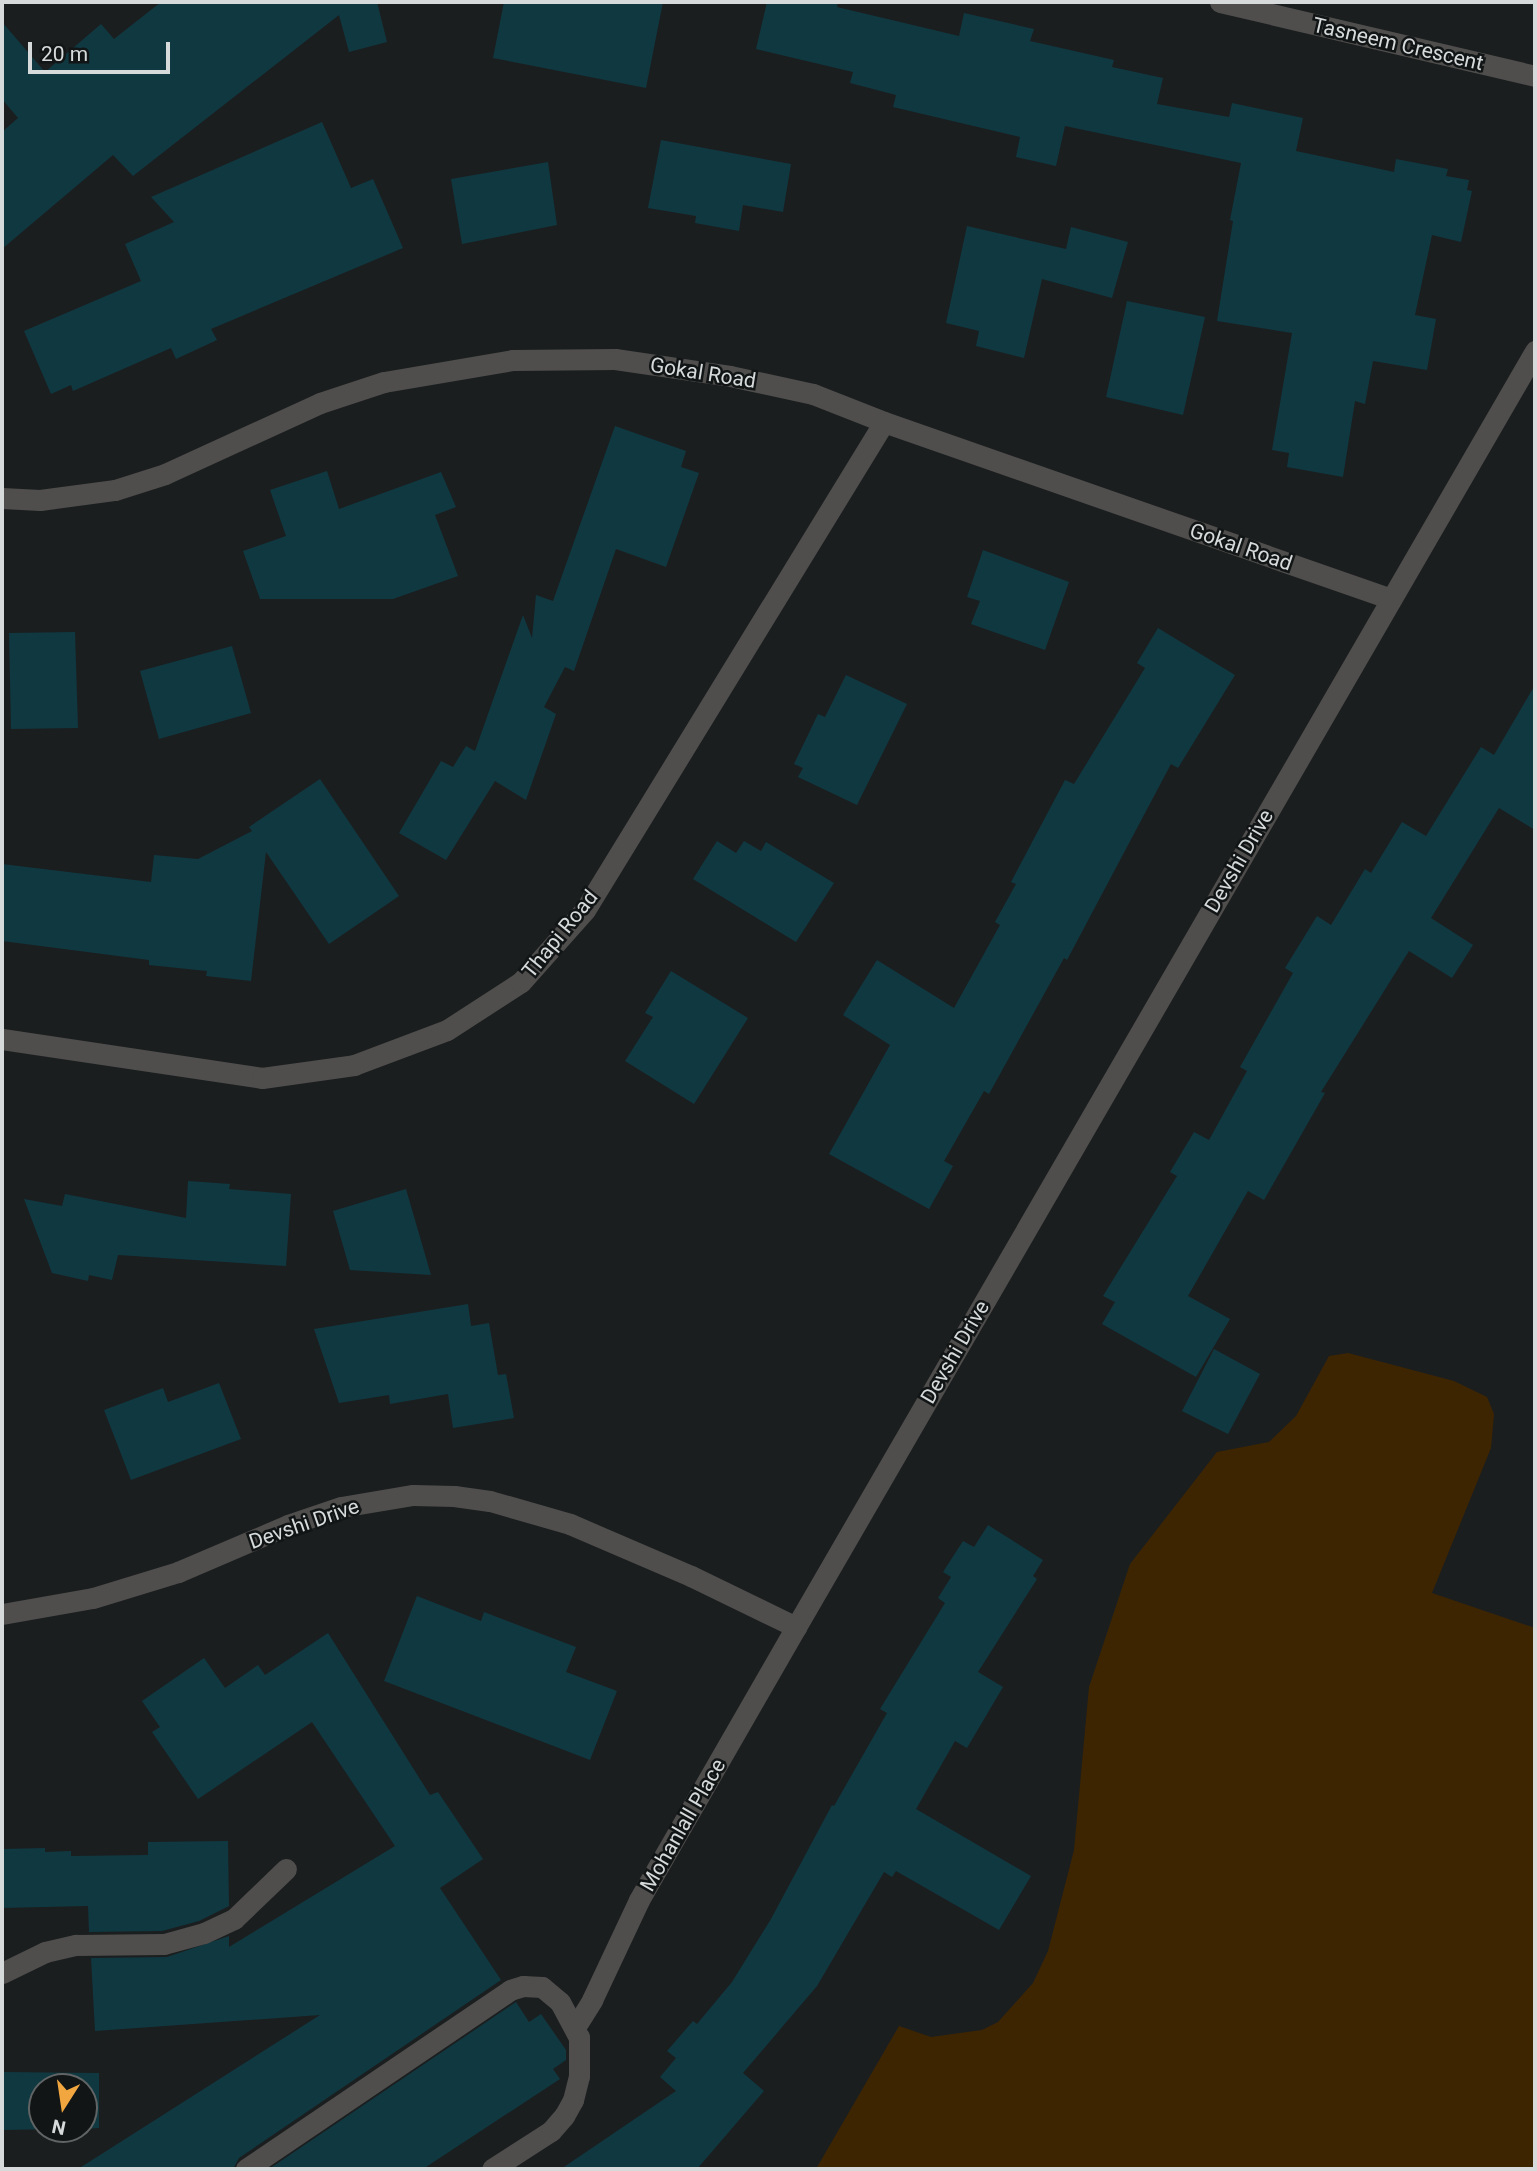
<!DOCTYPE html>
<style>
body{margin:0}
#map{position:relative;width:1537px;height:2171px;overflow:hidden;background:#1b1e1f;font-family:Roboto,sans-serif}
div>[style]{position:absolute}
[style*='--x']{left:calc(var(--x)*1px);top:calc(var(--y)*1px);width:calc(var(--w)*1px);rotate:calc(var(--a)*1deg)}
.green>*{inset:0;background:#3e2502}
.building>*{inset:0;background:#103841}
.street>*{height:21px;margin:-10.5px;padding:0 10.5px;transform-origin:10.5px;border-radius:10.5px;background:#4f4e4d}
span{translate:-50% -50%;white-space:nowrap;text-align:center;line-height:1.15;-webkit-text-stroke:5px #121516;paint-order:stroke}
.street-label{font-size:21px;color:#d7dada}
.frame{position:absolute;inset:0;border:4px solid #d7dada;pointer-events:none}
.north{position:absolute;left:28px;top:2073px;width:70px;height:70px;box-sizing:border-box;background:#121516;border:2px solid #616464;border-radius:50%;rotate:192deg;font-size:19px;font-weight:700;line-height:28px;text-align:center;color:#d7dada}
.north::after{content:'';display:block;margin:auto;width:24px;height:32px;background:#f1a63f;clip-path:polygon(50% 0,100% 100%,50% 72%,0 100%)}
.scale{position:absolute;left:28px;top:42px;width:142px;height:32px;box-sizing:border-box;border:4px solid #d7dada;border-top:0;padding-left:9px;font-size:21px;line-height:24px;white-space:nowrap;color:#d7dada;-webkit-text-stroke:5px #121516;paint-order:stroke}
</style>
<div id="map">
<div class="green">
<i style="clip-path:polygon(1348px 1353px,1454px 1381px,1487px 1397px,1494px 1414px,1491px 1448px,1432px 1593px,1535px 1628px,1535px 2169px,816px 2169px,899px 2026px,931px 2037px,982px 2030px,998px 2022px,1033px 1983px,1048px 1951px,1074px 1850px,1089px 1687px,1130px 1564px,1217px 1452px,1269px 1442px,1296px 1416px,1329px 1356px)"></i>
</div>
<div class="building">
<i style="clip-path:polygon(161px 2px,377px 2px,387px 42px,349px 52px,339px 15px,133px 176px,113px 155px,2px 249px,2px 132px,18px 118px,2px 99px,2px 22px,45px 72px,101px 24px,114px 39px)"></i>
<i style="clip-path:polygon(504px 2px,663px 2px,646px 88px,493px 58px)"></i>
<i style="clip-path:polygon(767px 2px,838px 2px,837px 7px,959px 36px,964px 13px,1034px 29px,1030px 41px,1114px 60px,1112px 67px,1163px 78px,1157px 104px,1229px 117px,1232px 103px,1303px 118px,1296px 151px,1394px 172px,1396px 159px,1448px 169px,1446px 176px,1469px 180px,1467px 190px,1472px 191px,1461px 242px,1432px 235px,1415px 315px,1436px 319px,1427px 370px,1373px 361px,1365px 404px,1355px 401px,1343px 477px,1287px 467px,1289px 453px,1272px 450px,1292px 333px,1217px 321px,1233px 221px,1230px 220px,1241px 163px,1065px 126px,1056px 166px,1016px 157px,1020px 137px,893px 107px,896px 95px,850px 83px,853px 72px,756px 49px)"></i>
<i style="clip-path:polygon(322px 122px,351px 188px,373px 179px,403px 248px,211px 329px,217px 340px,176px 359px,171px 348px,73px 391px,71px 385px,51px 394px,24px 331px,141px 281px,125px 244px,174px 222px,151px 197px)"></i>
<i style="clip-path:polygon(661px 140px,791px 164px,783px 212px,743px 205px,739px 231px,695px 223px,696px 216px,648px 208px)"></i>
<i style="clip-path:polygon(548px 162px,557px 225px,462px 244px,451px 179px)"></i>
<i style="clip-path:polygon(967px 226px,1066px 249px,1071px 227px,1128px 242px,1112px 298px,1042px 279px,1024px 358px,976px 346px,979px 331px,946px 323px)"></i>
<i style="clip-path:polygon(1127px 301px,1205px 317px,1183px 415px,1106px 397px)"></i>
<i style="clip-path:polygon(615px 426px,686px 451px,681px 467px,699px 473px,666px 567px,616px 549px,574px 671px,565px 667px,544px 707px,556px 714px,526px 800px,495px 781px,446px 860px,399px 833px,441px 761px,453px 767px,466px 746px,475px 751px,523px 615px,532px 638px,536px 595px,553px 601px)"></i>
<i style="clip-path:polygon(327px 471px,339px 509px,441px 472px,456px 507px,435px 515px,458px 576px,393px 599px,260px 599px,243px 551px,286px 536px,270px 490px)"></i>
<i style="clip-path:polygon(983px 550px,1069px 582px,1045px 650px,971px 624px,980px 601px,967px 597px)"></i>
<i style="clip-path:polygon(1158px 628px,1235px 675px,1178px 768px,1171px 764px,1067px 960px,1064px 958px,989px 1094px,984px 1091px,944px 1161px,953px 1166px,929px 1209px,829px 1154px,890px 1045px,843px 1015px,877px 960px,954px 1008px,1000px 925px,995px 922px,1016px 884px,1011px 882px,1065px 780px,1074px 784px,1145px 668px,1137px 663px)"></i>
<i style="clip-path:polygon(75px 632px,78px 728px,11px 729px,9px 633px)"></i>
<i style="clip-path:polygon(232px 646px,251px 713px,159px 739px,140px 671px)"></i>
<i style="clip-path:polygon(846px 675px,907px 704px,857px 805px,798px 777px,803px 768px,794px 764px,818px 714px,825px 717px)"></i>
<i style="clip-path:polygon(1535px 685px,1535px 830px,1499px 808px,1431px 918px,1473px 945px,1452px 978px,1409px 951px,1321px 1092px,1325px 1093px,1264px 1200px,1248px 1191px,1188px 1296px,1230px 1319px,1196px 1377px,1102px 1324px,1115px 1302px,1103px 1296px,1177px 1176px,1170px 1172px,1194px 1132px,1209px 1140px,1247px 1071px,1240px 1067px,1293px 973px,1285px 968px,1317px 916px,1331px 925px,1365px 869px,1371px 873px,1402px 822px,1426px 836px,1481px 747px,1494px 755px)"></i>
<i style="clip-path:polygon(320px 779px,399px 896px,329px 944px,266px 852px,251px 981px,206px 976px,207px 971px,149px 965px,149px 960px,2px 941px,2px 864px,151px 882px,154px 855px,198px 859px,252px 831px,249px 827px)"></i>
<i style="clip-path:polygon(717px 841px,736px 853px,744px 841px,761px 851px,766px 842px,834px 883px,796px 942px,693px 879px)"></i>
<i style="clip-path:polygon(671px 971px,748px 1018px,694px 1104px,625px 1061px,653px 1017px,645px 1013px)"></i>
<i style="clip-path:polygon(188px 1181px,230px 1184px,229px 1189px,291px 1194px,286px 1266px,118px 1255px,112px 1280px,89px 1275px,88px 1281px,52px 1273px,24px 1199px,62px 1206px,65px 1194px,186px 1218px)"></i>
<i style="clip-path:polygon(406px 1189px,431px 1275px,350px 1270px,333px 1211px)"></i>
<i style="clip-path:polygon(468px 1304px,471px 1326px,489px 1323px,498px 1375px,506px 1374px,514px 1418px,453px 1428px,448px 1394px,390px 1404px,389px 1395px,339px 1403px,314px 1329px)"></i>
<i style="clip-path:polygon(1214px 1349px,1260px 1374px,1228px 1434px,1182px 1411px)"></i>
<i style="clip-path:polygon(219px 1383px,241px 1439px,131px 1480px,104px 1410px,163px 1388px,168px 1402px)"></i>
<i style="clip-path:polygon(988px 1525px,1043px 1560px,1033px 1576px,1037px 1579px,978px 1672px,1003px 1687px,967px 1748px,955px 1741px,916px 1809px,1031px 1876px,999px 1930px,896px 1871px,892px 1877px,884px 1872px,817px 1986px,743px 2073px,764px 2091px,697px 2169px,561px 2169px,676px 2091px,660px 2077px,676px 2058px,667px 2051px,693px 2021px,697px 2024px,732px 1982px,771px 1919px,832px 1805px,834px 1806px,887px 1713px,880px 1709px,945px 1603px,938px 1598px,951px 1577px,943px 1572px,963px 1541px,974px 1547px)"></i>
<i style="clip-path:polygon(417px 1596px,481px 1621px,484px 1612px,576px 1647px,566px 1672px,617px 1691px,590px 1760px,384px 1681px)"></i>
<i style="clip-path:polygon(328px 1633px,430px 1795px,438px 1792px,483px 1859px,440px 1888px,501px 1980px,239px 2158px,233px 2169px,78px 2169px,320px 2015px,95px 2031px,91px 1958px,167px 1957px,229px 1936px,229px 1947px,395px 1846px,312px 1722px,198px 1799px,152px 1732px,160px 1727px,142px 1701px,204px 1658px,225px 1688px,258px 1665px,265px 1675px)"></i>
<i style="clip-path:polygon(228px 1841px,229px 1906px,199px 1921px,162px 1931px,89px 1932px,88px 1906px,2px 1908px,2px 1849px,45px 1848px,45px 1852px,71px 1851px,71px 1856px,148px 1855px,148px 1842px)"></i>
<i style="clip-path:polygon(516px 2002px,529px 2022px,541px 2014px,566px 2050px,566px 2060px,553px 2069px,560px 2079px,423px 2169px,269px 2169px)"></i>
<i style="clip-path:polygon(2px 2072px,99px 2073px,99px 2128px,84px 2129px,84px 2087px,42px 2087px,42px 2129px,59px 2129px,2px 2130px)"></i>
</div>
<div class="street">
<i style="--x:1220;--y:2;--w:324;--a:13.2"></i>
<i style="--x:2;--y:498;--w:38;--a:3"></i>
<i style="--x:40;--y:500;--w:76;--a:-7.6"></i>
<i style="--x:115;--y:490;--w:52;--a:-17.7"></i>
<i style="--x:165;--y:474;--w:170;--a:-24.6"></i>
<i style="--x:320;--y:403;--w:67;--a:-18.2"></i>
<i style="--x:384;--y:382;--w:131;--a:-9.7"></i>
<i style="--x:513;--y:360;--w:102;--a:-0.6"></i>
<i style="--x:615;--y:359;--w:116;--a:8.4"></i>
<i style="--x:730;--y:376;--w:85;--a:12.2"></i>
<i style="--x:813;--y:394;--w:76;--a:21.5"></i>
<i style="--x:884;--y:422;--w:537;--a:19.24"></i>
<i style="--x:2;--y:1039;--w:263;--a:8.5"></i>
<i style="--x:262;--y:1078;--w:93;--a:-8"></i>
<i style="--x:354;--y:1065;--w:99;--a:-20.6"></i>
<i style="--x:447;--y:1030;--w:88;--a:-33"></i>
<i style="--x:521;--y:982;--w:96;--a:-48.4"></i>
<i style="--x:585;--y:910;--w:572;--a:-58.5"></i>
<i style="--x:2;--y:1614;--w:92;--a:-10"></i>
<i style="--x:93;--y:1598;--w:89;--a:-17"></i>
<i style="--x:178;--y:1572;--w:120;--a:-23.1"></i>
<i style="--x:288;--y:1525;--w:56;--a:-18.8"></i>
<i style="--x:341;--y:1507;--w:73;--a:-9.5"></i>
<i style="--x:413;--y:1495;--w:41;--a:1.4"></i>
<i style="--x:454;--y:1496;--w:36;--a:8"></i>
<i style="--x:490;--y:1501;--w:83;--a:16"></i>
<i style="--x:570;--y:1524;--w:132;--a:23.3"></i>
<i style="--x:691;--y:1576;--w:117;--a:25.9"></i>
<i style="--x:796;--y:1627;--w:1475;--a:-59.92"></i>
<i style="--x:2;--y:1973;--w:48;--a:-26"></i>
<i style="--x:45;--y:1952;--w:32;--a:-13"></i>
<i style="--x:76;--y:1945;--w:88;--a:-0.7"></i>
<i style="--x:164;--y:1944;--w:41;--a:-15.4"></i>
<i style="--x:204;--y:1933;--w:33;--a:-25"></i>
<i style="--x:234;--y:1919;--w:72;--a:-43.9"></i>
<i style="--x:576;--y:2026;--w:31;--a:-58"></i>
<i style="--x:592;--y:2000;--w:110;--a:-64.8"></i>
<i style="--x:639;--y:1900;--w:315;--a:-60.1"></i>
<i style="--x:246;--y:2169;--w:319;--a:-34.1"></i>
<i style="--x:510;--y:1990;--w:14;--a:-17"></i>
<i style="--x:523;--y:1986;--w:19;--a:3"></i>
<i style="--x:542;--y:1987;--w:23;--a:40"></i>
<i style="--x:560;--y:2002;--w:40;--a:62"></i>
<i style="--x:579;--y:2037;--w:39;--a:90"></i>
<i style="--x:579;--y:2076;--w:25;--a:104"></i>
<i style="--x:573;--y:2100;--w:18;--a:119"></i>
<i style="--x:564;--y:2116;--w:20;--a:131"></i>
<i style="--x:551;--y:2131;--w:70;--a:147.2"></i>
</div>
<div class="street-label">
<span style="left:1398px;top:44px;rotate:13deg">Tasneem Crescent</span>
<span style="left:703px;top:373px;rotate:9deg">Gokal Road</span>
<span style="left:1241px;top:547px;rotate:19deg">Gokal Road</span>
<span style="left:1239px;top:861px;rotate:-60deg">Devshi Drive</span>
<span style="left:560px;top:934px;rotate:-51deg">Thapi Road</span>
<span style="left:955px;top:1352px;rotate:-60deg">Devshi Drive</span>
<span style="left:304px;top:1524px;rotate:-19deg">Devshi Drive</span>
<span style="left:683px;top:1825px;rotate:-60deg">Mohanlall Place</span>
</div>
<div class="frame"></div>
<div class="north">N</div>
<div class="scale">20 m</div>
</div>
